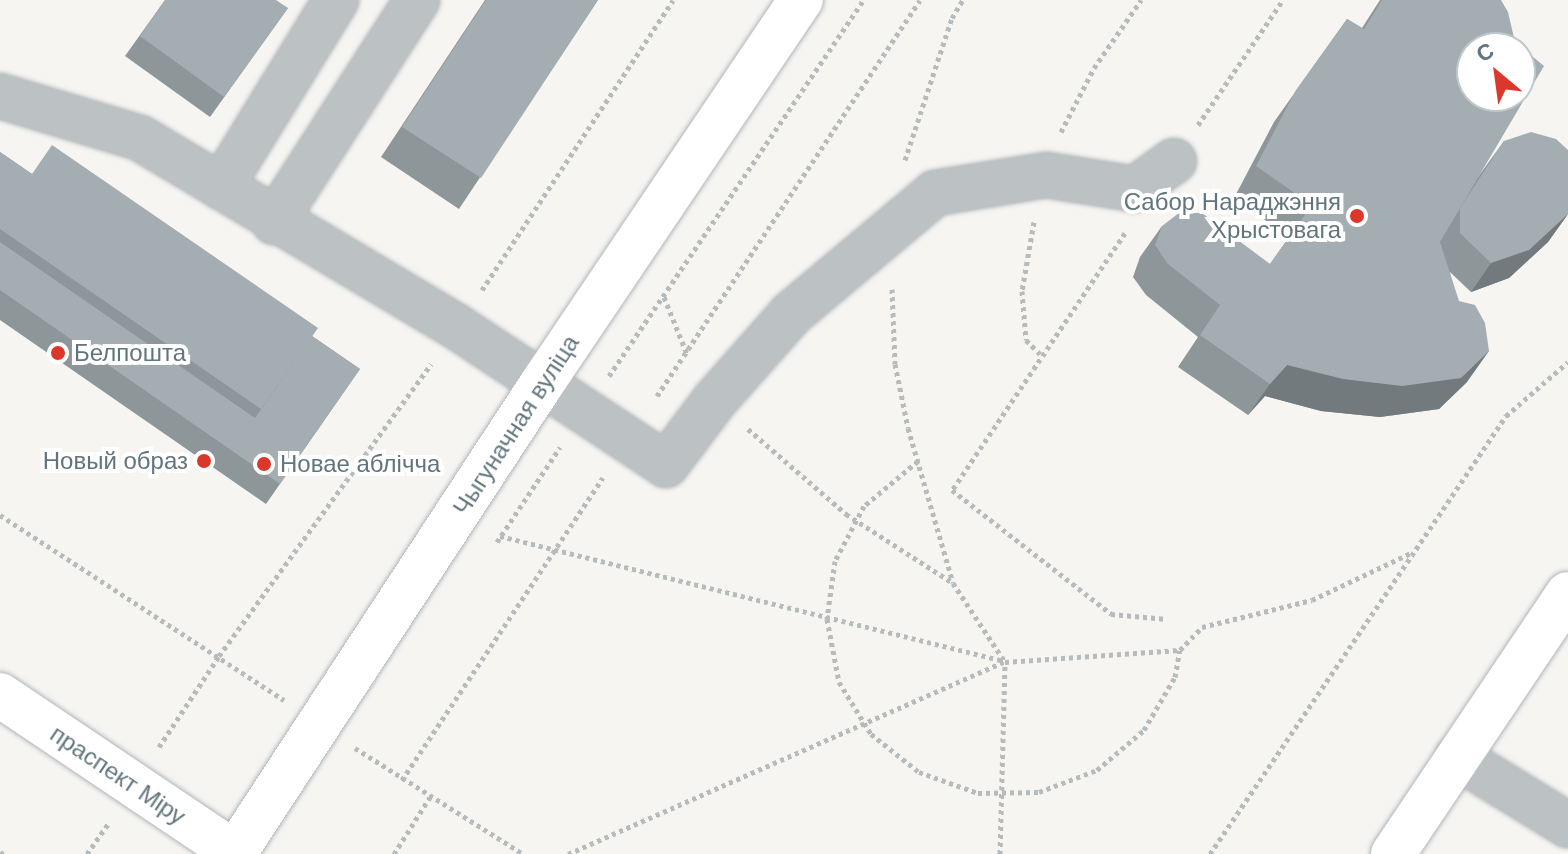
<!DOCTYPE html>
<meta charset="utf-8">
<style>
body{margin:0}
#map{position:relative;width:1568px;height:854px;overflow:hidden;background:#f6f5f2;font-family:Helvetica,sans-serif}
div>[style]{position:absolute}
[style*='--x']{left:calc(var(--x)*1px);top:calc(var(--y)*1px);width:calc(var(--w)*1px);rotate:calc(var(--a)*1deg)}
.path>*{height:5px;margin-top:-2.5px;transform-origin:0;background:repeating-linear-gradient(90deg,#b7bbbc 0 4px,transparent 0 8px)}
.roads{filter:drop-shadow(0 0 2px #b0b6b9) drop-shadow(0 0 2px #b0b6b9)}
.minor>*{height:44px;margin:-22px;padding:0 22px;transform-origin:22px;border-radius:22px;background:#bcc2c4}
.major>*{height:44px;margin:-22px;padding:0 22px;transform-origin:22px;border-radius:22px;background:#fff}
.wall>*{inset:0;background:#8d9699}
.shaded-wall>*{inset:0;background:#737a7d}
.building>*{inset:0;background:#a4aeb2}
.dots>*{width:22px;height:22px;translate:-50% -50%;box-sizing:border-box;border:4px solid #fff;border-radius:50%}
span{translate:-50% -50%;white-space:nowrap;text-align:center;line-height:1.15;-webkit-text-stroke:8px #fff;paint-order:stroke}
.poi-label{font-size:24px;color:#62757c}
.right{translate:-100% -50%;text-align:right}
.left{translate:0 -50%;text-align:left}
.street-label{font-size:24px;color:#62757c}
.north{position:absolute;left:1456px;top:32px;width:80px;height:80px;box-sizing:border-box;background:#fff;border:2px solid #c0c8cb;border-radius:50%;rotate:331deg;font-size:22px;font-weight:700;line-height:32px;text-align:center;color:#62757c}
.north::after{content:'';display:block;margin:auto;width:28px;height:36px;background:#dc372b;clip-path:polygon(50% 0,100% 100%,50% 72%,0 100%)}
</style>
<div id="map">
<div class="path">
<i style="--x:1198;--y:125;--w:151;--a:-55.8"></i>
<i style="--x:1061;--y:132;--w:72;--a:-62.7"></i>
<i style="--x:1094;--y:68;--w:83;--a:-55.3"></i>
<i style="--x:905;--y:160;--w:150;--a:-71.7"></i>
<i style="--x:952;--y:18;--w:21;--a:-59"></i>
<i style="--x:1034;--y:222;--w:70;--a:99.9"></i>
<i style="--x:1022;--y:291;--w:49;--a:85.3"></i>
<i style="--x:1026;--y:340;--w:23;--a:45"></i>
<i style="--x:1125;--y:233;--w:310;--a:123.9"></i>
<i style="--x:952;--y:490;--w:202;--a:37.9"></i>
<i style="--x:1111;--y:614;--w:56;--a:5.1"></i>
<i style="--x:892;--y:289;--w:75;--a:87.7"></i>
<i style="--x:895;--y:364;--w:65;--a:78.5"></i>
<i style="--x:908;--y:428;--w:161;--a:73.8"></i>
<i style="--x:482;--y:290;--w:347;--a:-56.6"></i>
<i style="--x:664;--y:297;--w:61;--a:68"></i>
<i style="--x:609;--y:376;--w:454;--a:-55.9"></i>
<i style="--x:657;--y:396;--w:475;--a:-56.4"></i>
<i style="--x:748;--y:429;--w:130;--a:40.9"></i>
<i style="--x:846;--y:514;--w:127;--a:32.8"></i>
<i style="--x:953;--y:583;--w:95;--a:56.6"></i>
<i style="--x:1005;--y:662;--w:175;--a:-3.9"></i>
<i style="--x:918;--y:461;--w:70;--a:140.2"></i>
<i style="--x:864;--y:506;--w:62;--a:117.8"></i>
<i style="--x:835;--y:561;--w:59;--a:97.9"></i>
<i style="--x:827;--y:619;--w:64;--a:79.2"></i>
<i style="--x:839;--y:682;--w:61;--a:58.4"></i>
<i style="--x:871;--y:734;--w:61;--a:38.4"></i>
<i style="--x:919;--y:772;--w:63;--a:19.6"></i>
<i style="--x:978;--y:793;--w:61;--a:-0.9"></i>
<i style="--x:1039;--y:792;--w:62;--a:-20.8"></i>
<i style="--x:1097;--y:770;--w:62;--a:-40.4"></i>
<i style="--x:1144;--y:730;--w:61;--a:-59.7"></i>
<i style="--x:1175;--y:677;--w:27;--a:-80"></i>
<i style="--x:1180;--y:650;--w:32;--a:-46"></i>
<i style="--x:1202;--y:627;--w:113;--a:-13.8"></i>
<i style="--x:1312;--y:600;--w:110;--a:-25.4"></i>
<i style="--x:0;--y:515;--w:339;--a:33.1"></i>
<i style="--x:500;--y:536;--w:519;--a:13.93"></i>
<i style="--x:497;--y:542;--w:114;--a:-56.4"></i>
<i style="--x:159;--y:747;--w:109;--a:-56.6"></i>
<i style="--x:219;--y:656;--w:361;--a:-54"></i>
<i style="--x:355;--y:748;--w:199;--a:32.2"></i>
<i style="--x:402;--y:780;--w:363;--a:-56.4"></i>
<i style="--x:0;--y:852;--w:4;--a:34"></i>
<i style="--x:87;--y:854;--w:39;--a:-55"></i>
<i style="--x:394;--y:854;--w:67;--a:-57.7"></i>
<i style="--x:568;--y:854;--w:476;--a:-23.8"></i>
<i style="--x:1000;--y:854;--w:192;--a:-88.5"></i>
<i style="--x:1210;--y:854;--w:529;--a:-55.95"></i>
<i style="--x:1506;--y:416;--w:82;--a:-41.1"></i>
</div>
<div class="roads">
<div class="minor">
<i style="--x:0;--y:96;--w:146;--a:16.7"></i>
<i style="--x:140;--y:138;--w:369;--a:30.8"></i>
<i style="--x:457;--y:327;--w:250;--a:33.4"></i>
<i style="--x:666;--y:465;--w:81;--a:-53"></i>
<i style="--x:715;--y:400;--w:115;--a:-48.5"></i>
<i style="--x:791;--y:314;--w:188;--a:-40"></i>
<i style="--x:935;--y:193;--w:112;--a:-9.2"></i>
<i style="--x:1046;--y:175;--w:90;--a:8.9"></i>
<i style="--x:1135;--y:189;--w:48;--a:-35.7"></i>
<i style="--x:221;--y:187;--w:220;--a:-58.4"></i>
<i style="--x:274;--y:222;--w:264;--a:-57.2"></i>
<i style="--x:1457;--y:757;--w:130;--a:31.5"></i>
</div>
<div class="major">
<i style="--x:0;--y:695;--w:285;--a:33.9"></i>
<i style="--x:234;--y:854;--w:561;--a:-56.79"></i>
<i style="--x:541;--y:385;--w:465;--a:-56"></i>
<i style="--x:1393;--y:854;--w:313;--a:-56.1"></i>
</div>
</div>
<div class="wall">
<i style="clip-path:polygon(165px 0,288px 8px,210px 117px,125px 56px)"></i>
<i style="clip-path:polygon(485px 0,598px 0,459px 209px,381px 157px)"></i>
<i style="clip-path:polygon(1380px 0,1501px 0,1478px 177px,1504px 141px,1568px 214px,1548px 242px,1509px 278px,1471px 292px,1450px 272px,1467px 382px,1439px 409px,1380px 417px,1321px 411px,1265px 396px,1248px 415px,1178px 367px,1198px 337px,1146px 295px,1133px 277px,1140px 257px,1162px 226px,1270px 264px,1289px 237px,1234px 198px,1274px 122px,1347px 19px,1362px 28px)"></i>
<i style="clip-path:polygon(0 152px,32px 174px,312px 336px,360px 369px,266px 504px,0 320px)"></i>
</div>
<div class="shaded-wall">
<i style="clip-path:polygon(1568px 214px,1548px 242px,1509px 278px,1471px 292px,1491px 263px)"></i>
<i style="clip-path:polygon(1489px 351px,1467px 382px,1439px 409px,1380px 417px,1321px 411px,1265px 396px,1248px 415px,1270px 384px,1287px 365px)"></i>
</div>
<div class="building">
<i style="clip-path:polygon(165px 0,276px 0,288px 8px,224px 97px,140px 36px)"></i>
<i style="clip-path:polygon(486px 0,598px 0,481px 178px,402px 127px)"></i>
<i style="clip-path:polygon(evenodd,1382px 0,1501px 0,1508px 12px,1515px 42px,1544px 66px,1440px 242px,1459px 301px,1475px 305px,1485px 323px,1489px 351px,1461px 378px,1402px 386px,1343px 379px,1287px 365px,1270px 384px,1200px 335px,1220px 305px,1168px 264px,1155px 245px,1162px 226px,1179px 213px,1202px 213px,1270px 264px,1312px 205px,1256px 166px,1296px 90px,1347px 19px,1364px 29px,1382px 0,1472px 48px,1520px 48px,1520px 96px,1472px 96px,1472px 48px)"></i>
<i style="clip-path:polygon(1531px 132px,1556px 139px,1568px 150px,1568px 214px,1529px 250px,1491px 263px,1460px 233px,1460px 208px,1504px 141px)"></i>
<i style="clip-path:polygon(52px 145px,318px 328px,261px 409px,0 229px,0 152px,32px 174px)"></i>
<i style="clip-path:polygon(0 242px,255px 418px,312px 336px,360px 369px,280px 484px,0 290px)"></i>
</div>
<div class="dots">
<i style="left:1357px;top:216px;background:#dc372b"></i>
<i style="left:58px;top:353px;background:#dc372b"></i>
<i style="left:204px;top:461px;background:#dc372b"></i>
<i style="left:264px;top:464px;background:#dc372b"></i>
</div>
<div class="poi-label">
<span class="right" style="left:1341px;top:216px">Сабор Нараджэння<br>Хрыстовага</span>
<span class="left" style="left:74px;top:353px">Белпошта</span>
<span class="right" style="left:188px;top:461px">Новый образ</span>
<span class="left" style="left:280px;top:464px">Новае аблічча</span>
</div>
<div class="street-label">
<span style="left:516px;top:425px;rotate:-57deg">Чыгуначная вуліца</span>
<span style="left:118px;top:775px;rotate:34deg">праспект Міру</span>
</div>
<div class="north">С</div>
</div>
